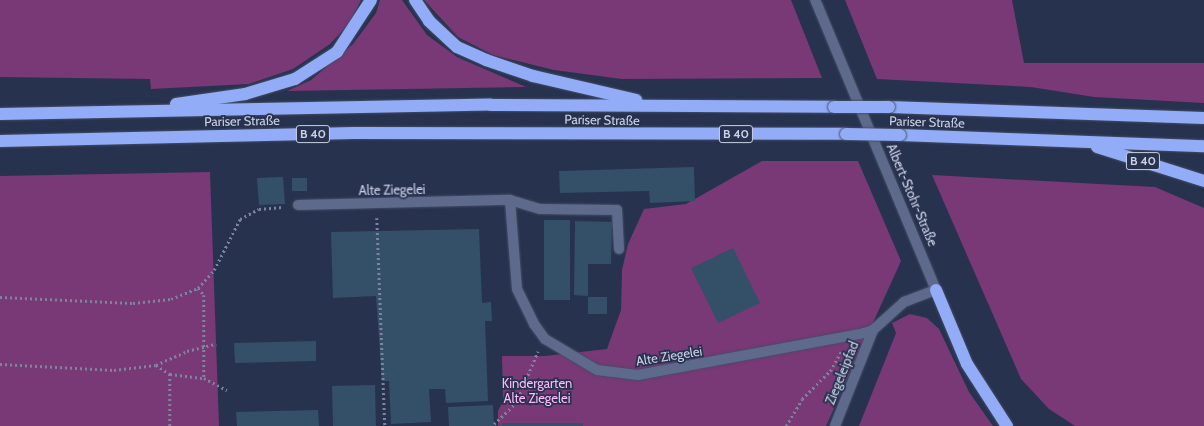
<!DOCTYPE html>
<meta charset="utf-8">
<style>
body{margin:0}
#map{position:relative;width:1204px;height:426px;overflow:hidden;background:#27324f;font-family:Cabin,sans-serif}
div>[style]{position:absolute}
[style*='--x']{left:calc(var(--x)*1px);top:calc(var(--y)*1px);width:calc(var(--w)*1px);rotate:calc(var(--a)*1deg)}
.green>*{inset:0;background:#793876}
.building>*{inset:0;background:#344f68}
.path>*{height:2.5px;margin-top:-1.25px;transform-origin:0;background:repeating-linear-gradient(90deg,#7c859d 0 2px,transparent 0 5px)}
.roads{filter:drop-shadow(0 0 1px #444d65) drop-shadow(0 0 1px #444d65)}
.minor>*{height:10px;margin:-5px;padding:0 5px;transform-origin:5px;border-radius:5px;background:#5e6a8b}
.highway>*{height:12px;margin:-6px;padding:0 6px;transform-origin:6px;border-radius:6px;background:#92acf7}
.bridges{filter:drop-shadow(0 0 1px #444d65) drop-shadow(0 0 1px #444d65)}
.highway-bridge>*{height:12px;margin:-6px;padding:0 6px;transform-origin:6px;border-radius:6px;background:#92acf7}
span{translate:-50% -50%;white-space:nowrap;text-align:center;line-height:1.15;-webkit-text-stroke:3.5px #27324f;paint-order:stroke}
.shield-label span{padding:1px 3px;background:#27324f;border:1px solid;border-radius:3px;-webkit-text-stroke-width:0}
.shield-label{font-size:12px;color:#cad1e4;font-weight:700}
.street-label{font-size:13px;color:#cad1e4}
.park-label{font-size:13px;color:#ffb8fa}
</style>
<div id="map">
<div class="green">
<i style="clip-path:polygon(0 0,361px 0,349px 24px,330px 44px,293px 69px,249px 84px,151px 89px,150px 79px,0 77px)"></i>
<i style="clip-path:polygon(380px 0,402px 0,427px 35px,457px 57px,526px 87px,287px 91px,311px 80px,353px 44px,376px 13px)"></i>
<i style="clip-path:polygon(424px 0,791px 0,822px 78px,622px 79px,554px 70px,493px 55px,458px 37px)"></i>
<i style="clip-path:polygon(845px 0,1012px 0,1024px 63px,1204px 63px,1204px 103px,1094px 97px,1031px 87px,877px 79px)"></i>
<i style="clip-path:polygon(762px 161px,858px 161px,901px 261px,826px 426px,498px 426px,498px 411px,503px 401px,502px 356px,545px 356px,607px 349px,621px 310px,622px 270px,628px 244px,644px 209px,686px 204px)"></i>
<i style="clip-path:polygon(210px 172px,219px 426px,0 426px,0 176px)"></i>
<i style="clip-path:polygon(932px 175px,1155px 187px,1204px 208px,1204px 426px,1075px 426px,1049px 409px,1021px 379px)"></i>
<i style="clip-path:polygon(910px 314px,927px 318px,939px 329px,969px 392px,993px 426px,859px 426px,896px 333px,892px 323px)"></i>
</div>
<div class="building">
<i style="clip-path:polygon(694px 167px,695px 201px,650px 203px,649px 191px,560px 193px,559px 171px)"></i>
<i style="clip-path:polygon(283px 177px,285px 204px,259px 205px,257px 178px)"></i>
<i style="clip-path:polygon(292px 178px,307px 178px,307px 191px,292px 191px)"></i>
<i style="clip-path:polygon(544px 220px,570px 220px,570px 300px,544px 300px)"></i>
<i style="clip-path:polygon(575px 221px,612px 222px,611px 264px,588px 264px,588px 296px,574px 295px)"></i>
<i style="clip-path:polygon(479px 229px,482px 303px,491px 302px,492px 321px,485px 321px,488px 401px,446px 403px,445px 389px,429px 389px,431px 422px,391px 424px,389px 381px,382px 381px,376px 296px,333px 298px,331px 232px)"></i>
<i style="clip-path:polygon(733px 248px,760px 303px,718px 323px,691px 268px)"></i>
<i style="clip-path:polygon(588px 297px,607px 297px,607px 314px,588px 314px)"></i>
<i style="clip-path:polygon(316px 341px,316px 361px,235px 363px,234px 343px)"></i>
<i style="clip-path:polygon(375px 385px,376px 426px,333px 426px,332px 386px)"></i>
<i style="clip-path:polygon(493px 405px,494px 426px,449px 426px,448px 407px)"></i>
<i style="clip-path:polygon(318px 410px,319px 426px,237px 426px,236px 412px)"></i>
<i style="clip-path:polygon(502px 423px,583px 423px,583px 426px,502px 426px)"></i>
</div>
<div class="path">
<i style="--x:377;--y:218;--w:208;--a:87.8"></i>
<i style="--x:198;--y:288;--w:9;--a:49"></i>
<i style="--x:204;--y:295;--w:83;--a:90"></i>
<i style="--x:0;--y:297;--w:133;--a:2.6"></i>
<i style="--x:133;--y:303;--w:38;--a:-6"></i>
<i style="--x:171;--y:299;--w:29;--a:-22"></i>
<i style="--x:198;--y:288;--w:24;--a:-48"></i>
<i style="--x:214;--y:270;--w:57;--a:-63"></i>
<i style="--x:240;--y:219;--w:21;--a:-28"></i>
<i style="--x:259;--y:209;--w:24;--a:-5"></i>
<i style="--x:0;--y:364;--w:114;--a:3"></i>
<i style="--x:114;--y:370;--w:42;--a:-6.8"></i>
<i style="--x:156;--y:365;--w:34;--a:-24"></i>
<i style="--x:187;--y:351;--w:30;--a:-14"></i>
<i style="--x:156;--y:365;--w:17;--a:33"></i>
<i style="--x:170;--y:374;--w:52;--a:90"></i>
<i style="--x:170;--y:374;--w:34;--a:7"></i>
<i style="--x:204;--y:378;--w:26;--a:28"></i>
<i style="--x:494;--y:424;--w:30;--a:-44"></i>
<i style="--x:516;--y:403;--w:56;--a:-67.1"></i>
<i style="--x:786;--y:426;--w:31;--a:-59"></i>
<i style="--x:802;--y:399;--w:40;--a:-45"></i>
<i style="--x:830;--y:371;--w:22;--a:-60"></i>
</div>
<div class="roads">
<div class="minor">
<i style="--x:510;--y:200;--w:89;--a:85.5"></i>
<i style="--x:517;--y:289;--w:39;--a:64"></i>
<i style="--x:534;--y:324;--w:19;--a:54"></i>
<i style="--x:545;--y:339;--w:61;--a:30.8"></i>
<i style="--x:597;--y:370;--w:41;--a:7"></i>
<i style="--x:638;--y:375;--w:230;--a:-10.5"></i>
<i style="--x:864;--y:333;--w:9;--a:-18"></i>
<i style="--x:873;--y:330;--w:42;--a:-42.1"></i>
<i style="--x:904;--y:302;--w:34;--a:-21"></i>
<i style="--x:936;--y:290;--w:314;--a:-112.6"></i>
<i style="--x:298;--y:205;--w:212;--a:-1.4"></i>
<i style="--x:510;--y:200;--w:31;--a:17"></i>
<i style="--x:540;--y:209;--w:77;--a:0.7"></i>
<i style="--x:617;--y:210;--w:39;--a:87"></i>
<i style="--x:835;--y:426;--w:103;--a:-68.4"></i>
</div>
<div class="highway">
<i style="--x:415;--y:0;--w:25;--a:56"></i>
<i style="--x:429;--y:21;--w:38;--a:43"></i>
<i style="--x:457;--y:47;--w:32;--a:24"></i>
<i style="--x:486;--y:60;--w:50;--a:18.8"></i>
<i style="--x:533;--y:76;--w:106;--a:13.1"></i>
<i style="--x:176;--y:104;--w:70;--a:-8.2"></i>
<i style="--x:245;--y:94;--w:52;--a:-16.7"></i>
<i style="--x:295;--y:79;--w:50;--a:-32.7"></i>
<i style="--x:337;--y:52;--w:62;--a:-56.8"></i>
<i style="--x:889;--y:107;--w:315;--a:2"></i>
<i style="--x:0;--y:114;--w:491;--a:-1.1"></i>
<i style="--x:491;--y:105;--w:343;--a:0.3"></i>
<i style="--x:900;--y:135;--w:304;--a:2.1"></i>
<i style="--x:0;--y:141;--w:354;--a:-1.3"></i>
<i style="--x:354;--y:133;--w:492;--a:0.1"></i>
<i style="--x:1097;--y:147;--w:112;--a:17.6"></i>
<i style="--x:936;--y:290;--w:80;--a:67.3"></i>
<i style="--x:967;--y:364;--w:74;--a:57.2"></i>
</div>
</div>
<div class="bridges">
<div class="highway-bridge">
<i style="--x:834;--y:107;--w:55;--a:0"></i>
<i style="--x:846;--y:134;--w:54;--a:1.1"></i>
</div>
</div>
<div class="shield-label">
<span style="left:313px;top:134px">B 40</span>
<span style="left:736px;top:134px">B 40</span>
<span style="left:1143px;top:161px">B 40</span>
</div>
<div class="street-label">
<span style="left:602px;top:120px;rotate:1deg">Pariser Straße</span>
<span style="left:242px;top:121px;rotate:-1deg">Pariser Straße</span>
<span style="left:927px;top:122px;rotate:2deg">Pariser Straße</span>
<span style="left:392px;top:190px;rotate:-1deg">Alte Ziegelei</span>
<span style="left:912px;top:195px;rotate:67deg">Albert-Stohr-Straße</span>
<span style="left:669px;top:356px;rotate:-9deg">Alte Ziegelei</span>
<span style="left:842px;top:373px;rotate:-68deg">Ziegeleipfad</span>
</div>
<div class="park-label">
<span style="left:537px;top:391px">Kindergarten<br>Alte Ziegelei</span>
</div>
</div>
